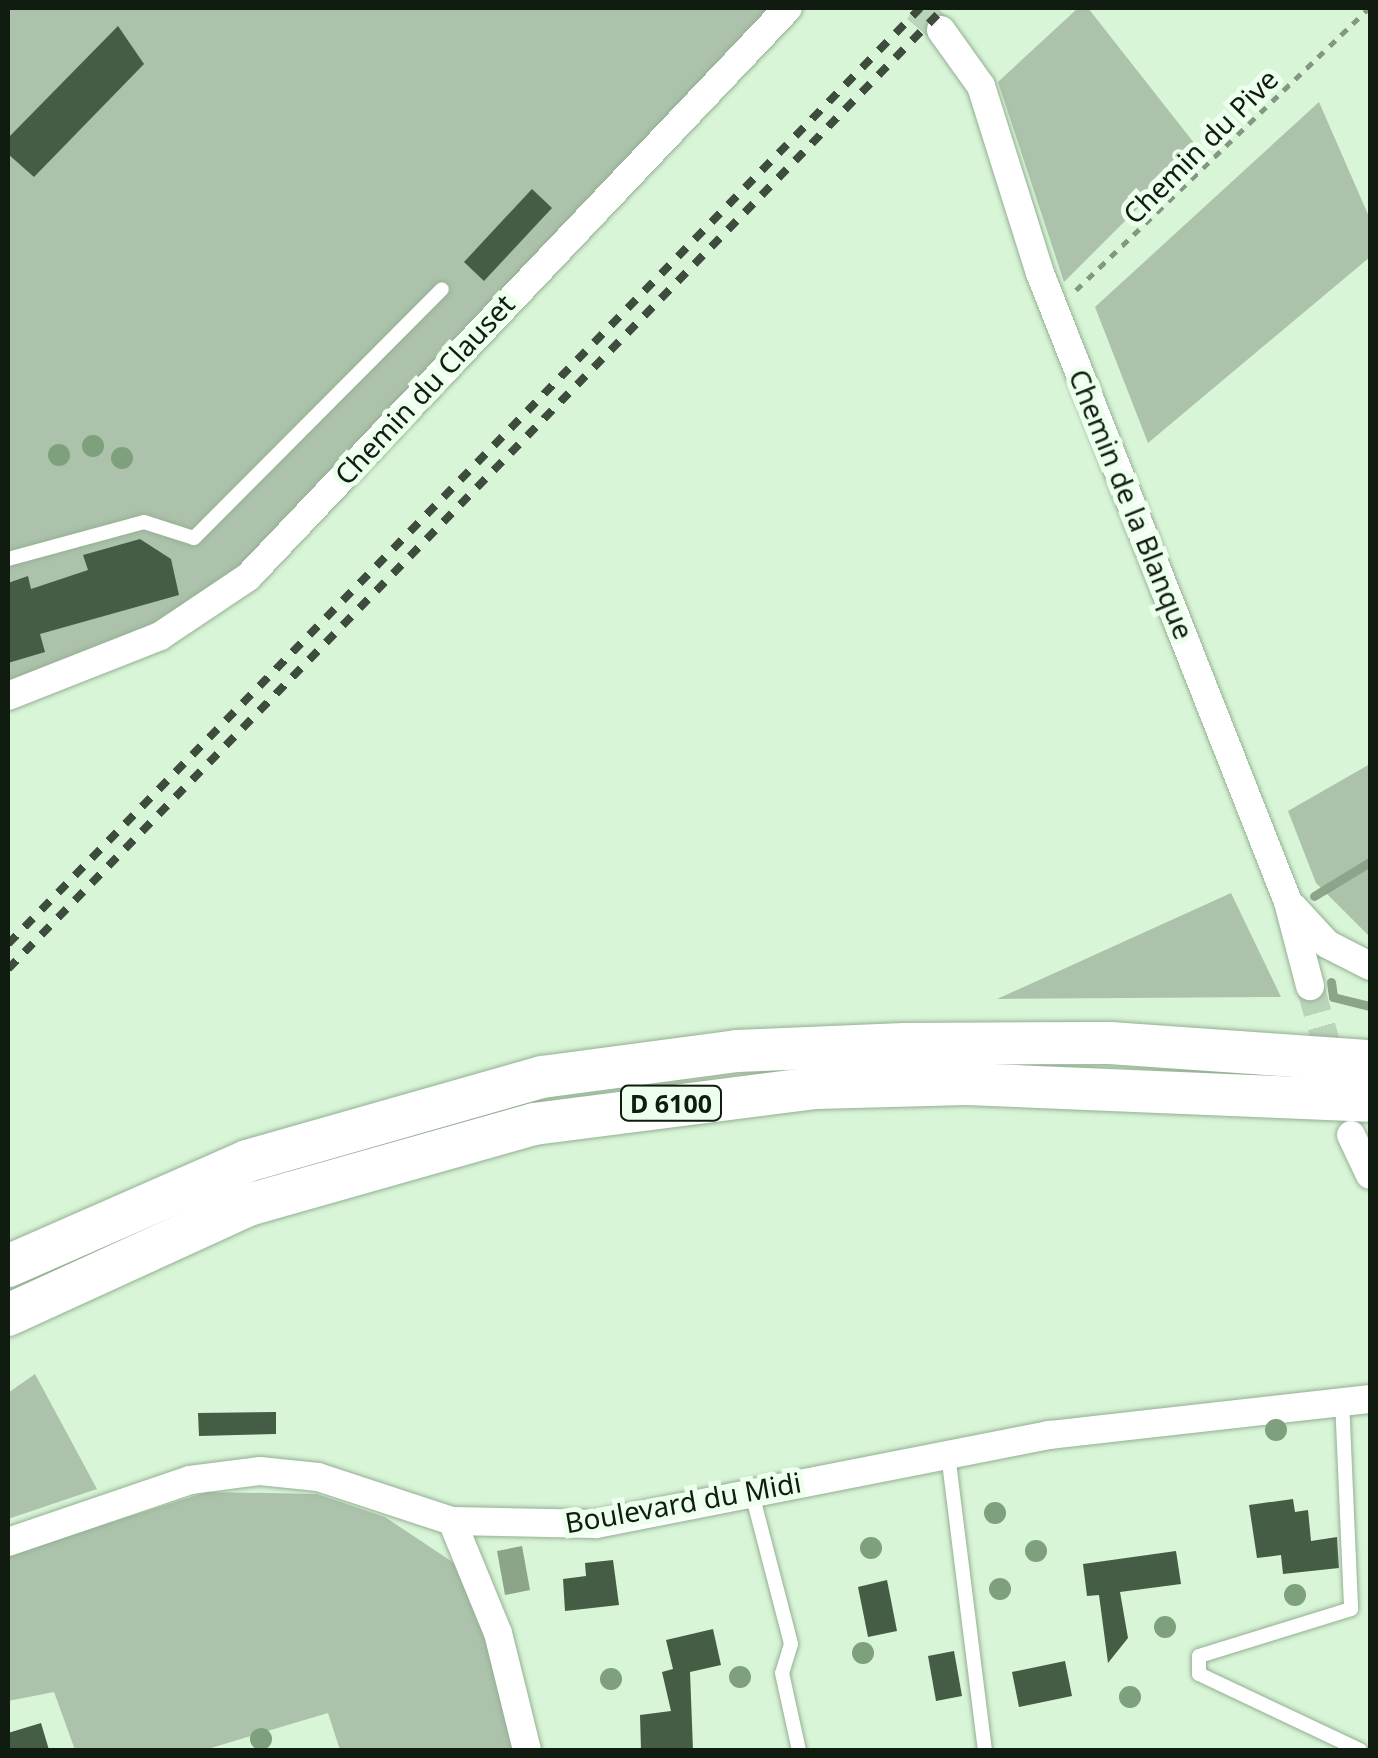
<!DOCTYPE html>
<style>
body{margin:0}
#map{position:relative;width:1378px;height:1758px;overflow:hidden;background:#d8f5d7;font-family:"Noto Sans",sans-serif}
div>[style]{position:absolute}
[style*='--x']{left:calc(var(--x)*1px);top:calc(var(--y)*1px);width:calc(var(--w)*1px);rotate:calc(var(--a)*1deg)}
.green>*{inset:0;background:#acc2ab}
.water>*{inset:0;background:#8ba48a}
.stream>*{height:9px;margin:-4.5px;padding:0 4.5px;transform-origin:4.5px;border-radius:4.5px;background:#8ba48a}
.building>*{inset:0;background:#455c45}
.street-tunnel>*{height:28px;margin-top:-14px;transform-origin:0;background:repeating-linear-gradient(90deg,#bad4b9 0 28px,transparent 0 42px)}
.path>*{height:5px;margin-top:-2.5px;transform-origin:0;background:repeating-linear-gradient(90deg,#839883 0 8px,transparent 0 16px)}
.roads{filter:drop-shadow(0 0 2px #94af93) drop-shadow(0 0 2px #94af93)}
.lane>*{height:14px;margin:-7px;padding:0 7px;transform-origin:7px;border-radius:7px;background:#fff}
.street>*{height:28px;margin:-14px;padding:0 14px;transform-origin:14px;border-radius:14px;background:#fff}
.primary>*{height:42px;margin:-21px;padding:0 21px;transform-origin:21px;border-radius:21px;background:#fff}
.rail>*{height:8px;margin-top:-4px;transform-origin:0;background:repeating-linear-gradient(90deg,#3d4c3d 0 12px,transparent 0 24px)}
.trees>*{width:22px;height:22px;margin:-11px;border-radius:50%;background:#7ea07d}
span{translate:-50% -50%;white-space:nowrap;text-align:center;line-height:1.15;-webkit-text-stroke:10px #edffed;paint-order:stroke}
.shield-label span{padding:2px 8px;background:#edffed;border:2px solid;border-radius:8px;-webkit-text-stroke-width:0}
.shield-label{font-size:25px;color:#111c11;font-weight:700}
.street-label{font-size:28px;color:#111c11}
.frame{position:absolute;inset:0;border:10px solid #111c11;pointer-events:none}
</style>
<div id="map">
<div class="green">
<i style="clip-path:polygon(8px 8px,769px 8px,227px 579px,168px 621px,8px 684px)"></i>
<i style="clip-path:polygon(1078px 8px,1088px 8px,1198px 148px,1064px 282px,998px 82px)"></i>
<i style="clip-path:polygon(1319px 102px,1370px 219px,1370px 257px,1148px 443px,1095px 307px)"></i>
<i style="clip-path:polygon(1370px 764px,1370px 937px,1316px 883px,1288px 811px)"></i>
<i style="clip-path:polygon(1231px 893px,1281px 997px,997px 999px)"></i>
<i style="clip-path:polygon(35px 1374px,97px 1489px,8px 1519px,8px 1393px)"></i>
<i style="clip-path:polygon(207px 1492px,317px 1494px,385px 1517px,457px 1565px,487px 1633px,520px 1750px,340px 1750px,328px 1713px,204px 1750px,75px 1750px,54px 1692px,8px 1701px,8px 1555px)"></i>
</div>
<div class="water">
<i style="clip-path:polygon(522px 1546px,530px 1590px,505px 1595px,497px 1551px)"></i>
</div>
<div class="stream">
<i style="--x:1314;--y:896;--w:66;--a:-31.3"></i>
<i style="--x:1331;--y:982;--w:15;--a:82"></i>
<i style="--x:1333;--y:997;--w:38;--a:14"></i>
</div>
<div class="building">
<i style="clip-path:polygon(118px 26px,144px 64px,34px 177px,8px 154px,8px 138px)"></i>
<i style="clip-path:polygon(532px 189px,552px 208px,484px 281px,464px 262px)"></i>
<i style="clip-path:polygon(140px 539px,171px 559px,179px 595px,40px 634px,45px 652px,8px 663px,8px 583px,28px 576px,31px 589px,88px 570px,83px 555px)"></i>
<i style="clip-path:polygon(276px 1412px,276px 1434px,199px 1436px,198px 1413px)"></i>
<i style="clip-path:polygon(1293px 1499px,1295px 1512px,1308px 1510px,1311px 1541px,1337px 1537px,1339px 1568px,1283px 1574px,1281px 1555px,1257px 1558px,1249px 1505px)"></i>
<i style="clip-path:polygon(1176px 1551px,1181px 1584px,1120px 1592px,1128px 1638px,1108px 1663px,1099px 1595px,1087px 1596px,1083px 1564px)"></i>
<i style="clip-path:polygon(613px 1560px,619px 1605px,565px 1611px,563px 1579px,586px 1576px,585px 1563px)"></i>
<i style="clip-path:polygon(887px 1580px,897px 1631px,868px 1637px,858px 1587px)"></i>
<i style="clip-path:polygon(713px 1629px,721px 1665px,690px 1672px,693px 1750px,641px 1750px,640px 1715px,671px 1711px,662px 1672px,673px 1669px,666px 1640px)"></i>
<i style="clip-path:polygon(954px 1651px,962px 1696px,936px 1701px,928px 1656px)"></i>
<i style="clip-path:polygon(1065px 1661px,1072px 1696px,1019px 1707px,1012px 1672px)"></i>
<i style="clip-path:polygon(41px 1723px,49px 1750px,8px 1750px,8px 1733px)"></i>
</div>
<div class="street-tunnel">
<i style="--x:916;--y:8;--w:33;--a:41"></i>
<i style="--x:1310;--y:986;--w:88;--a:74.2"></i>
</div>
<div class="path">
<i style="--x:1076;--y:290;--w:407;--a:-43.9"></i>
</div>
<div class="roads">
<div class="lane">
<i style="--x:8;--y:559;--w:141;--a:-15.2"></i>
<i style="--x:144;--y:522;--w:52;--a:17.7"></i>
<i style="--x:194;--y:538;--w:351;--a:-45.1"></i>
<i style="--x:1342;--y:1400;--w:209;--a:87.5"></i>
<i style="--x:1351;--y:1609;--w:159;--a:162.8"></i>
<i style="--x:1199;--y:1656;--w:18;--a:90"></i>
<i style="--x:1199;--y:1674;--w:178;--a:25.3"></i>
<i style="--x:948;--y:1454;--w:298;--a:82.9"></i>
<i style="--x:751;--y:1490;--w:159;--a:75.4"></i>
<i style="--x:791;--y:1644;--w:30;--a:107"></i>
<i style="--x:782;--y:1673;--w:79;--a:77.6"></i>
</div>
<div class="street">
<i style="--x:941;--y:30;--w:69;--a:54.5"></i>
<i style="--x:981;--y:86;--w:196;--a:72.5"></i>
<i style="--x:1040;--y:273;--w:676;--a:68.48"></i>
<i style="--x:1288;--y:902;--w:87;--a:75.3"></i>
<i style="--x:8;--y:696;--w:163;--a:-21.5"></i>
<i style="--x:160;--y:636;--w:106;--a:-33.8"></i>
<i style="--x:248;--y:577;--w:784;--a:-46.5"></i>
<i style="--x:1293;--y:907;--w:50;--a:47.4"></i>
<i style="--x:1327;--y:944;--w:48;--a:27.1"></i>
<i style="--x:1351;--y:1135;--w:44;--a:64.6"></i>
<i style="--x:452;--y:1521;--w:121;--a:67.7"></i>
<i style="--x:498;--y:1633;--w:121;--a:76.1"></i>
<i style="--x:8;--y:1542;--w:192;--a:-18.8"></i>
<i style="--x:190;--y:1480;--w:71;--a:-7.3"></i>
<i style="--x:260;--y:1471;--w:58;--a:5.9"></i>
<i style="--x:318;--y:1477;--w:141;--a:18.2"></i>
<i style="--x:452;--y:1521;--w:144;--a:1.2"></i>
<i style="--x:596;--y:1524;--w:462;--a:-11.1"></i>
<i style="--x:1049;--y:1435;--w:323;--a:-6.4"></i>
</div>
<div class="primary">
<i style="--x:8;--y:1266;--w:261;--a:-23.7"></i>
<i style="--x:247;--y:1161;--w:307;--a:-15.9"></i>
<i style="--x:542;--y:1077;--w:197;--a:-7.6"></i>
<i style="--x:737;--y:1051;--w:167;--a:-2.4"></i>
<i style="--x:904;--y:1044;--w:206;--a:-0.3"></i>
<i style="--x:1110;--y:1043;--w:261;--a:4"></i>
<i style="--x:8;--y:1315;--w:264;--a:-24.6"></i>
<i style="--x:248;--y:1205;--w:297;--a:-15.8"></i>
<i style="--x:534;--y:1124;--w:284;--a:-7.3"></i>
<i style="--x:816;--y:1088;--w:151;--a:-1.5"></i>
<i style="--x:967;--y:1084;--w:403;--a:2.4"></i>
</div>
</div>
<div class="rail">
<i style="--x:8;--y:944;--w:1307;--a:-45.74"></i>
<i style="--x:8;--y:969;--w:1341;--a:-45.76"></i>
</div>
<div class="trees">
<i style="left:93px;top:446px"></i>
<i style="left:59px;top:455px"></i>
<i style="left:122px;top:458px"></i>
<i style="left:1276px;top:1430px"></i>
<i style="left:995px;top:1513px"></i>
<i style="left:871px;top:1548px"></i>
<i style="left:1036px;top:1551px"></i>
<i style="left:1000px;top:1589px"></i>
<i style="left:1295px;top:1595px"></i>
<i style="left:1165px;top:1627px"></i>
<i style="left:863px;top:1653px"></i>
<i style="left:740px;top:1677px"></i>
<i style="left:611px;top:1679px"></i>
<i style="left:1130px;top:1697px"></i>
<i style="left:261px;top:1739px"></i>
</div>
<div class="shield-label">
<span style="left:671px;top:1103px">D 6100</span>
</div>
<div class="street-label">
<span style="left:1200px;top:146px;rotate:-45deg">Chemin du Pive</span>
<span style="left:424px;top:389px;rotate:-47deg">Chemin du Clauset</span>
<span style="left:1132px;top:504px;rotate:68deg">Chemin de la Blanque</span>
<span style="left:683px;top:1502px;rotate:-10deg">Boulevard du Midi</span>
</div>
<div class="frame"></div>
</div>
